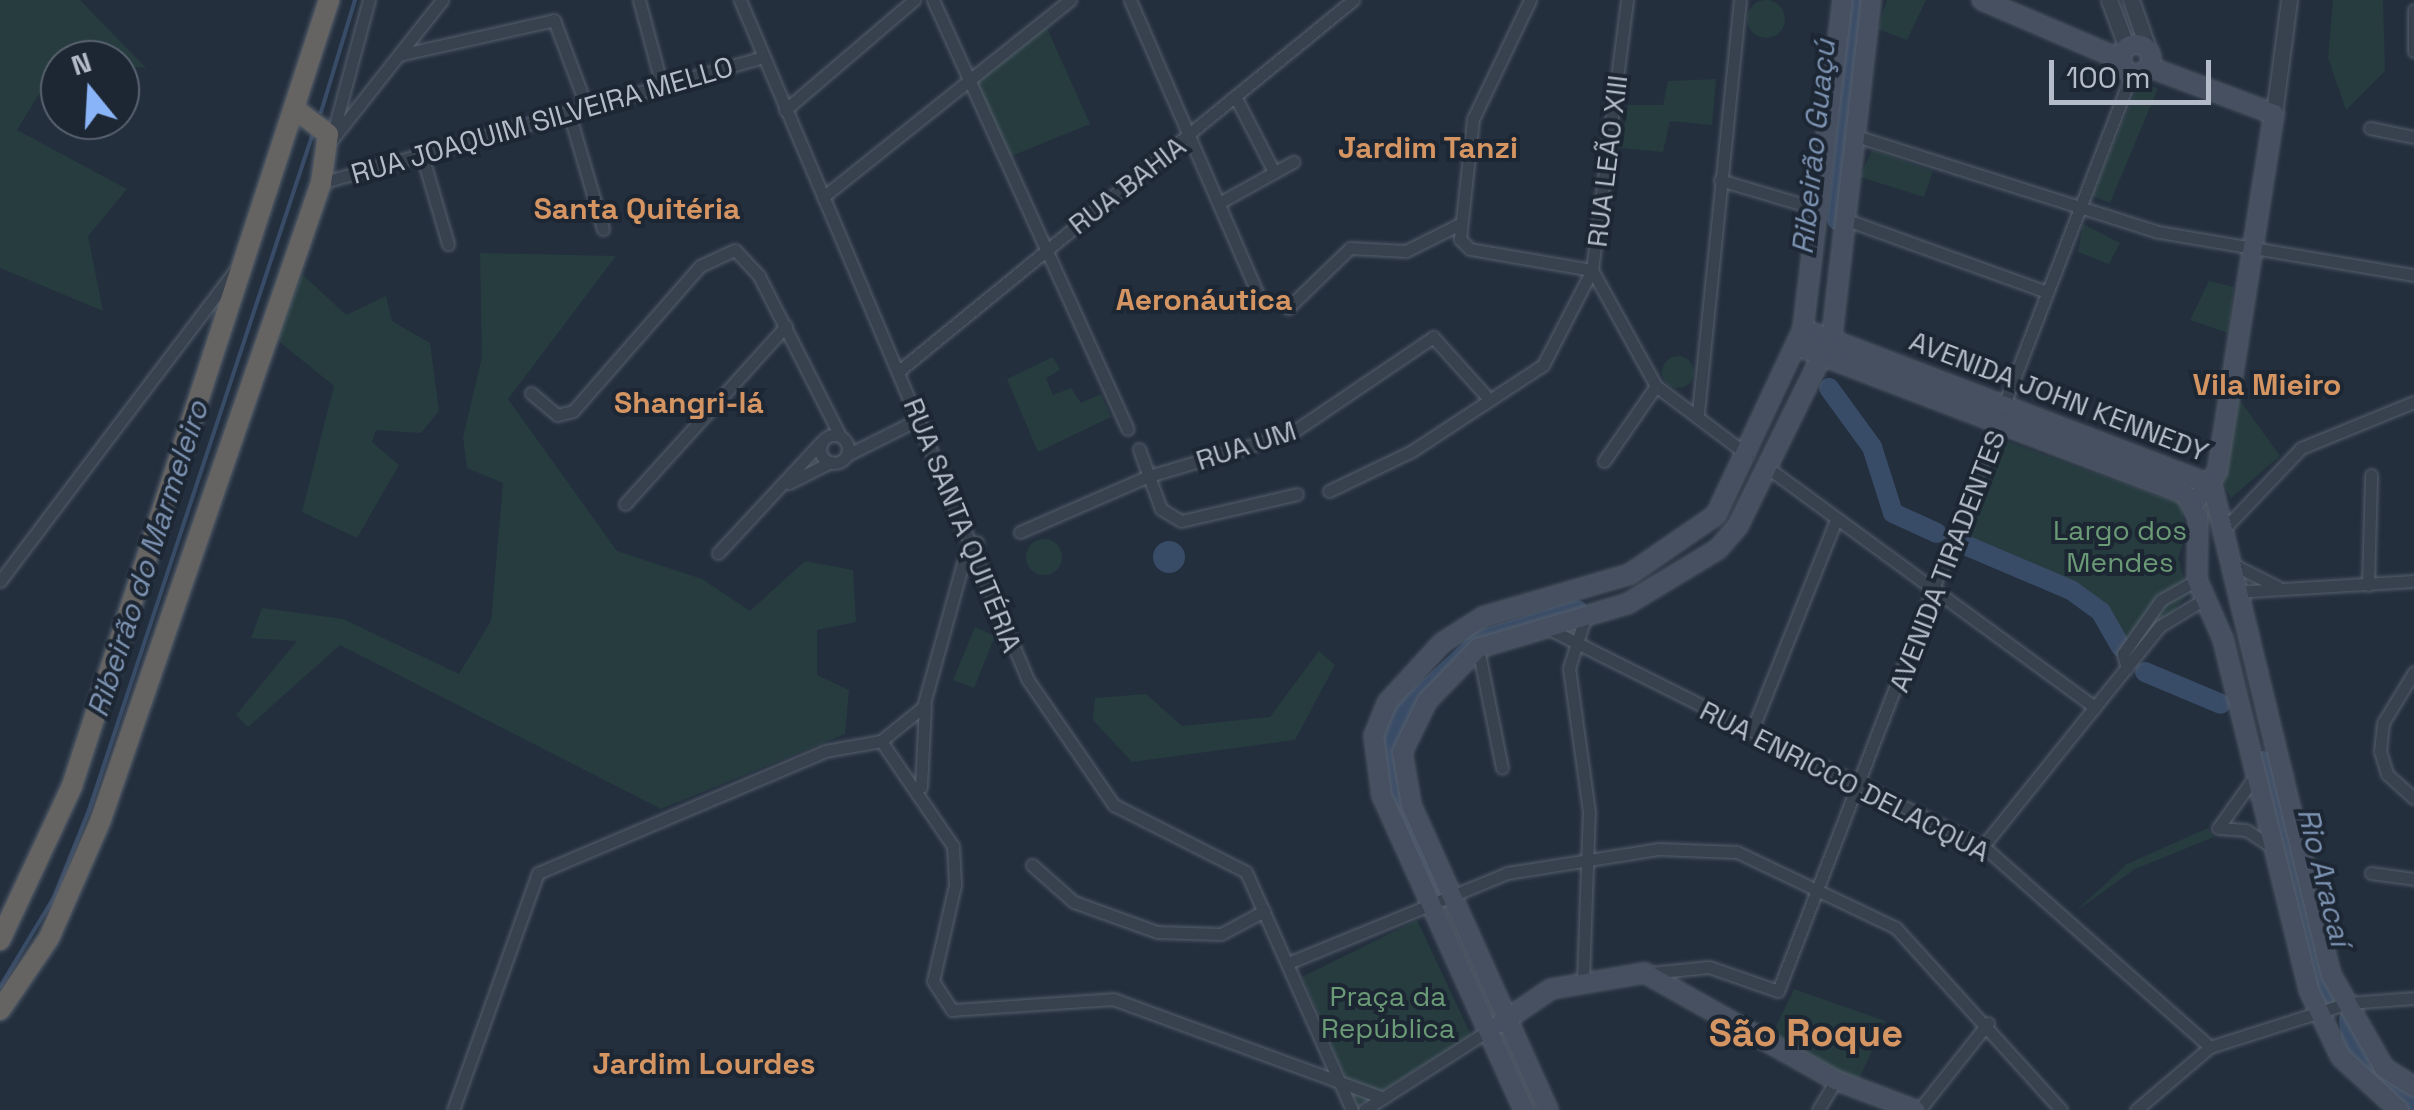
<!DOCTYPE html>
<meta charset="utf-8">
<style>
body{margin:0}
#map{position:relative;width:2414px;height:1110px;overflow:hidden;background:#242f3e;font-family:"Space Grotesk",sans-serif}
div>[style]{position:absolute}
[style*='--x']{left:calc(var(--x)*1px);top:calc(var(--y)*1px);width:calc(var(--w)*1px);rotate:calc(var(--a)*1deg)}
.green>*{inset:0;background:#263c3f}
.round{border-radius:50%}
.water>*{inset:0;background:#394c67}
.stream>*{height:4px;margin:-2px;padding:0 2px;transform-origin:2px;border-radius:2px;background:#394c67}
.river>*{height:20px;margin:-10px;padding:0 10px;transform-origin:10px;border-radius:10px;background:#394c67}
.roads{filter:drop-shadow(0 0 2px #565f6c) drop-shadow(0 0 2px #565f6c)}
.minor>*{height:11px;margin:-5.5px;padding:0 5.5px;transform-origin:5.5px;border-radius:5.5px;background:#38414e}
.minor>.ring{margin:-5.5px;padding:0;box-sizing:content-box;background:none;border:11px solid #38414e;border-radius:50%}
.tertiary>*{height:15px;margin:-7.5px;padding:0 7.5px;transform-origin:7.5px;border-radius:7.5px;background:#38414e}
.secondary>*{height:18px;margin:-9px;padding:0 9px;transform-origin:9px;border-radius:9px;background:#465061}
.secondary>.ring{margin:-9px;padding:0;box-sizing:content-box;background:none;border:18px solid #465061;border-radius:50%}
.trunk>*{height:20px;margin:-10px;padding:0 10px;transform-origin:10px;border-radius:10px;background:#656462}
span{translate:-50% -50%;white-space:nowrap;text-align:center;line-height:1.15;-webkit-text-stroke:8px #1d2633;paint-order:stroke}
.street-label{font-size:28px;color:#b4bcc9}
.park-label{font-size:28px;color:#6b9a76}
.water-label{font-size:30px;color:#7c92b1;font-style:italic}
.neighbourhood-label{font-size:30px;color:#d59563;font-weight:700}
.district-label{font-size:38px;color:#d59563;font-weight:700}
.north{position:absolute;left:40px;top:40px;width:100px;height:100px;box-sizing:border-box;background:#1d2633;border:2px solid #59626f;border-radius:50%;rotate:342deg;font-size:28px;font-weight:700;line-height:40px;text-align:center;color:#b4bcc9}
.north::after{content:'';display:block;margin:auto;width:35px;height:45px;background:#8ab4f8;clip-path:polygon(50% 0,100% 100%,50% 72%,0 100%)}
.scale{position:absolute;left:2049px;top:60px;width:162px;height:45px;box-sizing:border-box;border:5px solid #b4bcc9;border-top:0;padding-left:12px;font-size:30px;line-height:35px;white-space:nowrap;color:#b4bcc9;-webkit-text-stroke:8px #1d2633;paint-order:stroke}
</style>
<div id="map">
<div class="green">
<i class="round" style="left:1747px;top:0;width:38px;height:38px"></i>
<i style="clip-path:polygon(0 0,80px 0,146px 68px,60px 60px,17px 130px,127px 189px,88px 236px,103px 311px,0 268px)"></i>
<i style="clip-path:polygon(1887px 0,1926px 0,1907px 40px,1878px 29px)"></i>
<i style="clip-path:polygon(2333px 0,2383px 0,2385px 71px,2346px 110px,2328px 58px)"></i>
<i style="clip-path:polygon(1046px 26px,1090px 124px,1007px 158px,973px 81px)"></i>
<i style="clip-path:polygon(1716px 79px,1712px 125px,1670px 121px,1663px 152px,1620px 148px,1628px 105px,1663px 105px,1668px 81px)"></i>
<i style="clip-path:polygon(2139px 83px,2158px 88px,2110px 203px,2092px 196px)"></i>
<i style="clip-path:polygon(1872px 150px,1933px 171px,1924px 197px,1860px 177px)"></i>
<i style="clip-path:polygon(2083px 224px,2120px 243px,2109px 264px,2078px 252px)"></i>
<i style="clip-path:polygon(480px 253px,616px 256px,508px 399px,617px 551px,702px 579px,750px 611px,805px 561px,853px 570px,856px 622px,817px 630px,817px 675px,849px 690px,845px 734px,661px 809px,340px 645px,248px 727px,236px 715px,297px 641px,251px 638px,262px 608px,343px 619px,459px 674px,491px 621px,503px 483px,467px 468px,463px 437px,482px 357px)"></i>
<i style="clip-path:polygon(302px 274px,346px 315px,386px 296px,392px 321px,430px 343px,439px 411px,421px 433px,376px 430px,372px 442px,399px 465px,357px 538px,302px 512px,334px 386px,275px 338px)"></i>
<i style="clip-path:polygon(2209px 281px,2234px 287px,2228px 333px,2190px 320px)"></i>
<i class="round" style="left:1662px;top:356px;width:32px;height:32px"></i>
<i style="clip-path:polygon(1053px 357px,1060px 370px,1046px 378px,1053px 395px,1071px 388px,1081px 403px,1101px 394px,1111px 417px,1038px 452px,1007px 379px)"></i>
<i style="clip-path:polygon(2239px 399px,2280px 456px,2231px 498px,2222px 481px)"></i>
<i style="clip-path:polygon(2004px 440px,2174px 502px,2180px 492px,2186px 536px,2178px 557px,2188px 594px,2133px 657px,2073px 586px,1965px 538px)"></i>
<i class="round" style="left:1026px;top:539px;width:36px;height:36px"></i>
<i style="clip-path:polygon(975px 627px,995px 636px,974px 688px,953px 680px)"></i>
<i style="clip-path:polygon(1319px 651px,1335px 665px,1295px 740px,1132px 762px,1093px 720px,1095px 698px,1146px 694px,1182px 726px,1270px 717px)"></i>
<i style="clip-path:polygon(2208px 828px,2214px 837px,2135px 869px,2076px 911px,2127px 864px)"></i>
<i style="clip-path:polygon(1417px 920px,1471px 1035px,1358px 1106px,1302px 977px)"></i>
<i style="clip-path:polygon(1794px 989px,1885px 1021px,1857px 1084px,1770px 1039px)"></i>
</div>
<div class="water">
<i class="round" style="left:1153px;top:541px;width:32px;height:32px"></i>
</div>
<div class="stream">
<i style="--x:321;--y:112;--w:117;--a:-73.1"></i>
<i style="--x:0;--y:987;--w:105;--a:-59"></i>
<i style="--x:54;--y:897;--w:94;--a:-68.1"></i>
<i style="--x:89;--y:810;--w:713;--a:-71.69"></i>
</div>
<div class="river">
<i style="--x:1837;--y:220;--w:221;--a:-83.8"></i>
<i style="--x:1829;--y:388;--w:73;--a:53.9"></i>
<i style="--x:1872;--y:447;--w:69;--a:72.3"></i>
<i style="--x:1893;--y:513;--w:48;--a:24.4"></i>
<i style="--x:1965;--y:545;--w:115;--a:23"></i>
<i style="--x:2071;--y:590;--w:37;--a:36"></i>
<i style="--x:2101;--y:612;--w:40;--a:60.3"></i>
<i style="--x:2145;--y:672;--w:82;--a:22.8"></i>
<i style="--x:2263;--y:761;--w:226;--a:75.7"></i>
<i style="--x:2319;--y:980;--w:28;--a:51"></i>
<i style="--x:1432;--y:886;--w:109;--a:-111.6"></i>
<i style="--x:1392;--y:785;--w:51;--a:-88.9"></i>
<i style="--x:1393;--y:734;--w:27;--a:-63"></i>
<i style="--x:1405;--y:710;--w:103;--a:-43"></i>
<i style="--x:1480;--y:640;--w:102;--a:-17"></i>
<i style="--x:2349;--y:1020;--w:30;--a:82"></i>
<i style="--x:2353;--y:1050;--w:34;--a:56"></i>
<i style="--x:2372;--y:1078;--w:50;--a:32.7"></i>
</div>
<div class="roads">
<div class="minor">
<i style="--x:639;--y:0;--w:89;--a:75"></i>
<i style="--x:740;--y:0;--w:738;--a:67.05"></i>
<i style="--x:1028;--y:680;--w:152;--a:55.5"></i>
<i style="--x:1114;--y:805;--w:148;--a:26.9"></i>
<i style="--x:1246;--y:872;--w:261;--a:66"></i>
<i style="--x:933;--y:0;--w:471;--a:65.6"></i>
<i style="--x:1130;--y:0;--w:324;--a:66.5"></i>
<i style="--x:1530;--y:0;--w:132;--a:115.6"></i>
<i style="--x:1473;--y:119;--w:121;--a:96.2"></i>
<i style="--x:1460;--y:239;--w:14;--a:45"></i>
<i style="--x:1470;--y:249;--w:124;--a:9.8"></i>
<i style="--x:2414;--y:10;--w:41;--a:90"></i>
<i style="--x:399;--y:55;--w:159;--a:-12.7"></i>
<i style="--x:554;--y:20;--w:94;--a:69.4"></i>
<i style="--x:1237;--y:100;--w:81;--a:62.8"></i>
<i style="--x:785;--y:110;--w:170;--a:-40.5"></i>
<i style="--x:569;--y:113;--w:121;--a:73.7"></i>
<i style="--x:2370;--y:128;--w:45;--a:11.6"></i>
<i style="--x:333;--y:133;--w:138;--a:-74.9"></i>
<i style="--x:1856;--y:136;--w:318;--a:17.6"></i>
<i style="--x:2159;--y:232;--w:259;--a:9.6"></i>
<i style="--x:330;--y:142;--w:181;--a:-51.7"></i>
<i style="--x:422;--y:155;--w:93;--a:73.7"></i>
<i style="--x:1720;--y:180;--w:102;--a:16.5"></i>
<i style="--x:321;--y:183;--w:459;--a:-15.9"></i>
<i style="--x:823;--y:197;--w:316;--a:-38.6"></i>
<i style="--x:1219;--y:203;--w:85;--a:-29"></i>
<i style="--x:1847;--y:220;--w:213;--a:19.8"></i>
<i style="--x:1592;--y:270;--w:132;--a:61.1"></i>
<i style="--x:1656;--y:386;--w:115;--a:36.9"></i>
<i style="--x:1288;--y:308;--w:86;--a:-44.1"></i>
<i style="--x:1350;--y:248;--w:56;--a:3.1"></i>
<i style="--x:1406;--y:251;--w:58;--a:-26.6"></i>
<i style="--x:900;--y:370;--w:585;--a:-39.24"></i>
<i style="--x:531;--y:393;--w:34;--a:40"></i>
<i style="--x:557;--y:415;--w:16;--a:-14"></i>
<i style="--x:573;--y:411;--w:193;--a:-48.8"></i>
<i style="--x:700;--y:266;--w:38;--a:-25"></i>
<i style="--x:735;--y:250;--w:35;--a:47"></i>
<i style="--x:759;--y:276;--w:179;--a:63.1"></i>
<i style="--x:1698;--y:413;--w:415;--a:-84.2"></i>
<i class="ring" style="left:820px;top:435px;width:17px;height:17px"></i>
<i style="--x:1139;--y:449;--w:64;--a:69.9"></i>
<i style="--x:1161;--y:509;--w:23;--a:31"></i>
<i style="--x:1181;--y:521;--w:119;--a:-13.1"></i>
<i style="--x:847;--y:455;--w:83;--a:-26.6"></i>
<i style="--x:1604;--y:461;--w:91;--a:-55.3"></i>
<i style="--x:1768;--y:468;--w:405;--a:36.2"></i>
<i style="--x:789;--y:483;--w:47;--a:-26.6"></i>
<i style="--x:1329;--y:491;--w:92;--a:-25.7"></i>
<i style="--x:1412;--y:451;--w:157;--a:-33.3"></i>
<i style="--x:1543;--y:365;--w:107;--a:-62.7"></i>
<i style="--x:1592;--y:270;--w:272;--a:-82.6"></i>
<i style="--x:625;--y:504;--w:240;--a:-47.9"></i>
<i style="--x:2223;--y:530;--w:113;--a:-46.4"></i>
<i style="--x:2301;--y:448;--w:122;--a:-22.2"></i>
<i style="--x:1020;--y:532;--w:141;--a:-23.5"></i>
<i style="--x:1149;--y:476;--w:147;--a:-16.6"></i>
<i style="--x:1290;--y:434;--w:173;--a:-34.1"></i>
<i style="--x:1433;--y:337;--w:82;--a:48"></i>
<i style="--x:718;--y:553;--w:151;--a:-47.1"></i>
<i style="--x:2232;--y:564;--w:51;--a:26.6"></i>
<i style="--x:0;--y:581;--w:390;--a:-52.9"></i>
<i style="--x:2368;--y:585;--w:110;--a:-88.4"></i>
<i style="--x:2234;--y:592;--w:180;--a:-3.5"></i>
<i style="--x:1547;--y:628;--w:487;--a:26.6"></i>
<i style="--x:1983;--y:846;--w:303;--a:41.5"></i>
<i style="--x:1478;--y:648;--w:122;--a:78.7"></i>
<i style="--x:2127;--y:668;--w:15;--a:-106"></i>
<i style="--x:2123;--y:654;--w:66;--a:-54.9"></i>
<i style="--x:2161;--y:600;--w:41;--a:-29.1"></i>
<i style="--x:2414;--y:672;--w:60;--a:121.3"></i>
<i style="--x:2383;--y:723;--w:28;--a:96"></i>
<i style="--x:2380;--y:751;--w:24;--a:73"></i>
<i style="--x:2387;--y:774;--w:36;--a:42"></i>
<i style="--x:1752;--y:730;--w:226;--a:-68.2"></i>
<i style="--x:881;--y:741;--w:54;--a:-39"></i>
<i style="--x:923;--y:707;--w:149;--a:-74.5"></i>
<i style="--x:963;--y:563;--w:25;--a:-56"></i>
<i style="--x:2256;--y:775;--w:65;--a:125.6"></i>
<i style="--x:2218;--y:828;--w:28;--a:4"></i>
<i style="--x:2246;--y:830;--w:31;--a:33"></i>
<i style="--x:921;--y:787;--w:81;--a:-87.2"></i>
<i style="--x:1983;--y:846;--w:282;--a:-51.2"></i>
<i style="--x:2160;--y:626;--w:50;--a:-31.2"></i>
<i style="--x:1032;--y:865;--w:56;--a:41.4"></i>
<i style="--x:1074;--y:902;--w:88;--a:19.9"></i>
<i style="--x:1157;--y:932;--w:64;--a:1.8"></i>
<i style="--x:1221;--y:934;--w:49;--a:-28.1"></i>
<i style="--x:2371;--y:873;--w:43;--a:7.9"></i>
<i style="--x:1288;--y:963;--w:237;--a:-22.3"></i>
<i style="--x:1507;--y:873;--w:154;--a:-9"></i>
<i style="--x:1659;--y:849;--w:78;--a:2.2"></i>
<i style="--x:1737;--y:852;--w:176;--a:25.5"></i>
<i style="--x:1896;--y:928;--w:246;--a:47.8"></i>
<i style="--x:1650;--y:973;--w:59;--a:-5.8"></i>
<i style="--x:1709;--y:967;--w:73;--a:19.2"></i>
<i style="--x:1778;--y:991;--w:984;--a:-68.91"></i>
<i style="--x:1583;--y:981;--w:169;--a:-88"></i>
<i style="--x:1589;--y:812;--w:145;--a:-97.9"></i>
<i style="--x:1569;--y:668;--w:52;--a:-72.3"></i>
<i style="--x:453;--y:1110;--w:252;--a:-70.3"></i>
<i style="--x:538;--y:873;--w:312;--a:-23"></i>
<i style="--x:825;--y:751;--w:57;--a:-10.1"></i>
<i style="--x:881;--y:741;--w:127;--a:55.6"></i>
<i style="--x:953;--y:846;--w:39;--a:87"></i>
<i style="--x:955;--y:885;--w:98;--a:102.9"></i>
<i style="--x:933;--y:981;--w:35;--a:57"></i>
<i style="--x:952;--y:1010;--w:161;--a:-3.9"></i>
<i style="--x:1113;--y:999;--w:288;--a:20.1"></i>
<i style="--x:1364;--y:1110;--w:145;--a:-32.6"></i>
<i style="--x:1818;--y:1110;--w:35;--a:-59"></i>
<i style="--x:1919;--y:1110;--w:111;--a:-51.6"></i>
<i style="--x:2136;--y:1110;--w:97;--a:-40.4"></i>
<i style="--x:2210;--y:1047;--w:145;--a:-17.7"></i>
<i style="--x:2348;--y:1003;--w:66;--a:-4.3"></i>
</div>
<div class="tertiary">
<i style="--x:2109;--y:0;--w:51;--a:69.4"></i>
<i style="--x:2131;--y:0;--w:54;--a:70.6"></i>
<i style="--x:2274;--y:114;--w:115;--a:-82.5"></i>
</div>
<div class="secondary">
<i style="--x:1982;--y:0;--w:152;--a:23.2"></i>
<i class="ring" style="left:2121px;top:44px;width:12px;height:12px"></i>
<i style="--x:2149;--y:67;--w:134;--a:20.6"></i>
<i style="--x:2274;--y:114;--w:363;--a:99"></i>
<i style="--x:2217;--y:472;--w:42;--a:126.3"></i>
<i style="--x:1803;--y:329;--w:438;--a:20.9"></i>
<i style="--x:2212;--y:485;--w:504;--a:76.35"></i>
<i style="--x:2331;--y:975;--w:107;--a:60.3"></i>
<i style="--x:2384;--y:1068;--w:36;--a:32"></i>
<i style="--x:1797;--y:346;--w:415;--a:20.9"></i>
<i style="--x:2185;--y:494;--w:26;--a:61"></i>
<i style="--x:2198;--y:517;--w:63;--a:90.9"></i>
<i style="--x:2197;--y:580;--w:64;--a:66.2"></i>
<i style="--x:2223;--y:639;--w:361;--a:76.2"></i>
<i style="--x:2309;--y:990;--w:74;--a:64.5"></i>
<i style="--x:2341;--y:1057;--w:79;--a:42.4"></i>
<i style="--x:1501;--y:1023;--w:60;--a:-34.2"></i>
<i style="--x:1551;--y:989;--w:95;--a:-9.7"></i>
<i style="--x:1645;--y:973;--w:219;--a:29.3"></i>
<i style="--x:1836;--y:1080;--w:85;--a:20.8"></i>
<i style="--x:1524;--y:1110;--w:346;--a:-114.3"></i>
<i style="--x:1382;--y:795;--w:60;--a:-97.7"></i>
<i style="--x:1374;--y:736;--w:37;--a:-68"></i>
<i style="--x:1388;--y:702;--w:80;--a:-47.5"></i>
<i style="--x:1442;--y:643;--w:49;--a:-32.4"></i>
<i style="--x:1483;--y:617;--w:153;--a:-16.3"></i>
<i style="--x:1630;--y:574;--w:104;--a:-34.5"></i>
<i style="--x:1716;--y:515;--w:205;--a:-64.9"></i>
<i style="--x:1803;--y:329;--w:331;--a:-83.1"></i>
<i style="--x:1548;--y:1110;--w:334;--a:-114.2"></i>
<i style="--x:1411;--y:805;--w:54;--a:-99.6"></i>
<i style="--x:1402;--y:752;--w:57;--a:-63.9"></i>
<i style="--x:1427;--y:701;--w:74;--a:-46.1"></i>
<i style="--x:1478;--y:648;--w:155;--a:-16.5"></i>
<i style="--x:1627;--y:604;--w:106;--a:-31.1"></i>
<i style="--x:1718;--y:549;--w:30;--a:-49"></i>
<i style="--x:1738;--y:526;--w:213;--a:-63.8"></i>
<i style="--x:1832;--y:335;--w:337;--a:-83.4"></i>
</div>
<div class="trunk">
<i style="--x:0;--y:940;--w:170;--a:-64.9"></i>
<i style="--x:72;--y:786;--w:827;--a:-71.89"></i>
<i style="--x:0;--y:1010;--w:87;--a:-55.8"></i>
<i style="--x:49;--y:938;--w:127;--a:-66.3"></i>
<i style="--x:100;--y:822;--w:676;--a:-70.92"></i>
<i style="--x:321;--y:183;--w:49;--a:-81.9"></i>
<i style="--x:328;--y:134;--w:38;--a:-143"></i>
</div>
</div>
<div class="street-label">
<span style="left:542px;top:120px;rotate:-16deg">RUA JOAQUIM SILVEIRA MELLO</span>
<span style="left:1607px;top:161px;rotate:-83deg">RUA LEÃO XIII</span>
<span style="left:1127px;top:185px;rotate:-38deg">RUA BAHIA</span>
<span style="left:2059px;top:396px;rotate:21deg">AVENIDA JOHN KENNEDY</span>
<span style="left:1246px;top:445px;rotate:-18deg">RUA UM</span>
<span style="left:963px;top:525px;rotate:68deg">RUA SANTA QUITÉRIA</span>
<span style="left:1947px;top:561px;rotate:-69deg">AVENIDA TIRADENTES</span>
<span style="left:1845px;top:781px;rotate:27deg">RUA ENRICCO DELACQUA</span>
</div>
<div class="park-label">
<span style="left:2120px;top:546px">Largo dos<br>Mendes</span>
<span style="left:1388px;top:1012px">Praça da<br>República</span>
</div>
<div class="water-label">
<span style="left:1814px;top:147px;rotate:-84deg">Ribeirão Guaçú</span>
<span style="left:148px;top:559px;rotate:-72deg">Ribeirão do Marmeleiro</span>
<span style="left:2324px;top:877px;rotate:76deg">Rio Aracaí</span>
</div>
<div class="neighbourhood-label">
<span style="left:1428px;top:148px">Jardim Tanzi</span>
<span style="left:637px;top:209px">Santa Quitéria</span>
<span style="left:1204px;top:300px">Aeronáutica</span>
<span style="left:2267px;top:385px">Vila Mieiro</span>
<span style="left:689px;top:403px">Shangri-lá</span>
<span style="left:704px;top:1064px">Jardim Lourdes</span>
</div>
<div class="district-label">
<span style="left:1806px;top:1034px">São Roque</span>
</div>
<div class="north">N</div>
<div class="scale">100 m</div>
</div>
